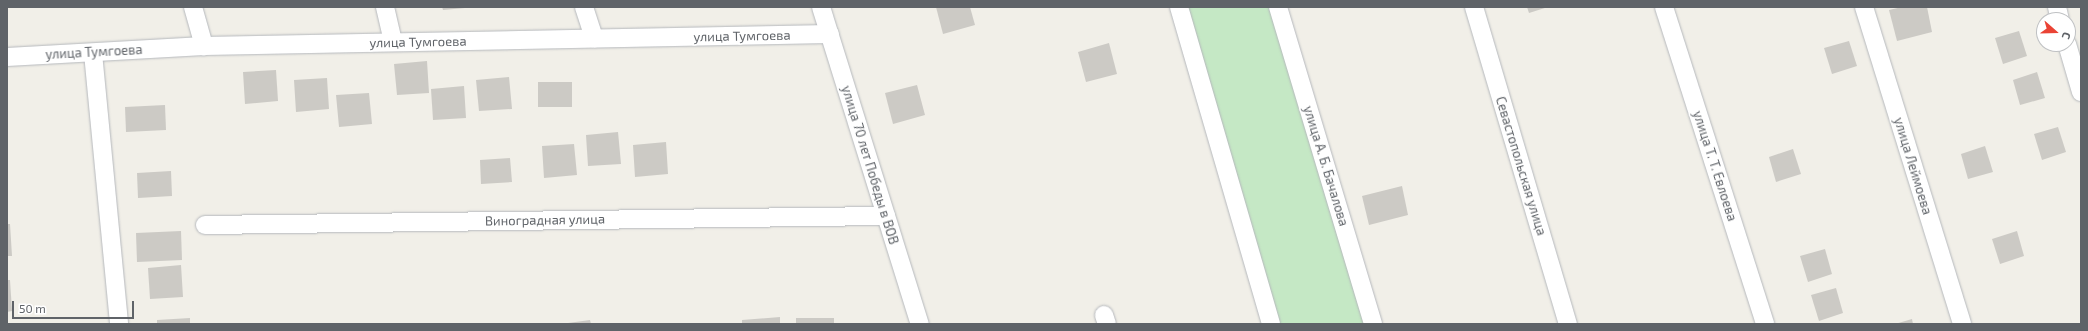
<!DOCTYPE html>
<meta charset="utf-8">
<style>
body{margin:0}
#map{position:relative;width:2088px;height:331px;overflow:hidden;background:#f1efe8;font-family:"Exo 2",sans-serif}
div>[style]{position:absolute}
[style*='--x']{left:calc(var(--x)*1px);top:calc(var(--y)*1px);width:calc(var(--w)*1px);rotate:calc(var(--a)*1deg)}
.green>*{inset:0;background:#c5e8c5}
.building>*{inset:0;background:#cccac5}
.roads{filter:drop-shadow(0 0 1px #b5b8bc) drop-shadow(0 0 1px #b5b8bc)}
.minor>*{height:18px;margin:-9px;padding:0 9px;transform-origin:9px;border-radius:9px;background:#fff}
span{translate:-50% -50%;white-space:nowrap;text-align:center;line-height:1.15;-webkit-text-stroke:3px #fff;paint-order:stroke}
.street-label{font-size:13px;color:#5f6368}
.frame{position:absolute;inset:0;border:8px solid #5f6368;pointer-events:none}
.north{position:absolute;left:2036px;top:12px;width:40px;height:40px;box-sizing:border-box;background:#fff;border:1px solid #bfc1c3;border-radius:50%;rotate:110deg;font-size:11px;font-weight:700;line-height:16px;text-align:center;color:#5f6368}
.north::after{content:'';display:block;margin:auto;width:14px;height:18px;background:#ea4335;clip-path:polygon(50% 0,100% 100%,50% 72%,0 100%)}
.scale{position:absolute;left:12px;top:301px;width:122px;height:18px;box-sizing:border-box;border:2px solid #5f6368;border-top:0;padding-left:5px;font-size:12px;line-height:14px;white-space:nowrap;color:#5f6368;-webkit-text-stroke:3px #fff;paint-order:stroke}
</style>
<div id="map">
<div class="green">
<i style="clip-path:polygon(1170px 7px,1278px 7px,1373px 324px,1266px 324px)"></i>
</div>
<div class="building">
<i style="clip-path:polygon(442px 7px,465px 7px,465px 8px,443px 10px)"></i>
<i style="clip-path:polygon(936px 7px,970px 7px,975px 25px,943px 34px)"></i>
<i style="clip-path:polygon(1527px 7px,1548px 7px,1529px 13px)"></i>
<i style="clip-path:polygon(1902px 7px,1927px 7px,1932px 32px,1897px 41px,1889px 10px)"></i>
<i style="clip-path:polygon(2019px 31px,2027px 56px,2003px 64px,1995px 38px)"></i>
<i style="clip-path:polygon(1849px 41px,1857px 66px,1832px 74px,1824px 48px)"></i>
<i style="clip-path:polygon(1109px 43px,1117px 74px,1086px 82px,1078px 52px)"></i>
<i style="clip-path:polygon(427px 61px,429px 93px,397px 95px,394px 64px)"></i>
<i style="clip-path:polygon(276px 70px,278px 101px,245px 104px,243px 72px)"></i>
<i style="clip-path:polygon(2037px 72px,2045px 98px,2020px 105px,2013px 80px)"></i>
<i style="clip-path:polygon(509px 77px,512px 109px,479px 111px,476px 80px)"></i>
<i style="clip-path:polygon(327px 78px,329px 109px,296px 112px,294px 80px)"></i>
<i style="clip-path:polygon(538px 82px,572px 82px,572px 107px,538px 107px)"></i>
<i style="clip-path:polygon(917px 85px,925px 115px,893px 124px,885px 93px)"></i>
<i style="clip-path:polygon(464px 86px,466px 118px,433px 120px,431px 89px)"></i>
<i style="clip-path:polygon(369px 93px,372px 124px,339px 127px,336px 95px)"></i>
<i style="clip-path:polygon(165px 105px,166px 130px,126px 132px,125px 107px)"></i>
<i style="clip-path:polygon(2058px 127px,2066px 152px,2042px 160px,2034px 134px)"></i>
<i style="clip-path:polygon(618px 132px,621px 164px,588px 166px,586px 135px)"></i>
<i style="clip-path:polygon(666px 142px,668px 174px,635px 177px,633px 145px)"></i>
<i style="clip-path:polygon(574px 144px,577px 175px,544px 178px,542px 146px)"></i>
<i style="clip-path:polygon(1985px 146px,1993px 172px,1968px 179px,1961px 154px)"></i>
<i style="clip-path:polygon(1793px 149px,1801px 174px,1776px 182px,1769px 157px)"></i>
<i style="clip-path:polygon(510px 158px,512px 182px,481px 184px,480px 160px)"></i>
<i style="clip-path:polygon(171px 171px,172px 196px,138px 198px,137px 173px)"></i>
<i style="clip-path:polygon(1402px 186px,1408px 215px,1369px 225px,1362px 196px)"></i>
<i style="clip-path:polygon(7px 224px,10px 224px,12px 256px,7px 256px)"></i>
<i style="clip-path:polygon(181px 231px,182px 260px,137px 262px,136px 233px)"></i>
<i style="clip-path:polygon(2017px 231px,2024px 256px,2000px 264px,1992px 239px)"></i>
<i style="clip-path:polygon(1825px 249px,1832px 274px,1808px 282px,1800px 256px)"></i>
<i style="clip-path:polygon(181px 265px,183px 297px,150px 299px,148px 268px)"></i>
<i style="clip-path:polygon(7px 280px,10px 280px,12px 311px,7px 312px)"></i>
<i style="clip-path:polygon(1836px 288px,1843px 313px,1819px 321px,1811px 295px)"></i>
<i style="clip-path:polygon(780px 317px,780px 324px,742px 324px,742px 320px)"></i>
<i style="clip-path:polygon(190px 318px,190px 324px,157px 324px,157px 320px)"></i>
<i style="clip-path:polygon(796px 318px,834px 318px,834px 324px,796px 324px)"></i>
<i style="clip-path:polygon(1912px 319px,1913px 324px,1895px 324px)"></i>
<i style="clip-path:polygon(590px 320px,591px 324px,568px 324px,568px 323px)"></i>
</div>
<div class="roads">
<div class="minor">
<i style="--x:193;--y:7;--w:41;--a:74.2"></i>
<i style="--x:385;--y:7;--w:36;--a:77"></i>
<i style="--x:584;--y:7;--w:33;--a:72"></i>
<i style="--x:821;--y:7;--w:332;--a:72.7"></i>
<i style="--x:1179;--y:7;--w:330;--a:73.8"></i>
<i style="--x:1278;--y:7;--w:331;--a:73.3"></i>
<i style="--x:1474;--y:7;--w:331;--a:73.5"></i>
<i style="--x:1664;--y:7;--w:333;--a:72.3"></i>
<i style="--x:1864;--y:7;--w:332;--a:72.8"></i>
<i style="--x:2057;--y:7;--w:13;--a:77"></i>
<i style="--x:2067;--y:44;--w:50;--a:73.7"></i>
<i style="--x:93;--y:53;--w:272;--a:84.5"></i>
<i style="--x:7;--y:57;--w:197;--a:-3.2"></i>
<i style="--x:204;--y:46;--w:626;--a:-1.1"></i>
<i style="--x:205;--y:225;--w:681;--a:-0.76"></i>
<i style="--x:1104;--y:315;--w:9;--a:72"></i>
</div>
</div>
<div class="street-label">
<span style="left:742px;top:36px;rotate:-1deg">улица Тумгоева</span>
<span style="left:418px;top:42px;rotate:-1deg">улица Тумгоева</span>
<span style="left:94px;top:52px;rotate:-3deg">улица Тумгоева</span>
<span style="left:870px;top:165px;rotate:73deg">улица 70 лет Победы в ВОВ</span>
<span style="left:1326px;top:166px;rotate:73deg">улица А. Б. Бачалова</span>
<span style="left:1521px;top:166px;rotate:73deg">Севастопольская улица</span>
<span style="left:1715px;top:166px;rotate:72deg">улица Т. Т. Евлоева</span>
<span style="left:1913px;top:166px;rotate:73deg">улица Леймоева</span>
<span style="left:545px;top:220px;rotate:-1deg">Виноградная улица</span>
</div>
<div class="frame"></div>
<div class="north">С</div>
<div class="scale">50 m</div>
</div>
